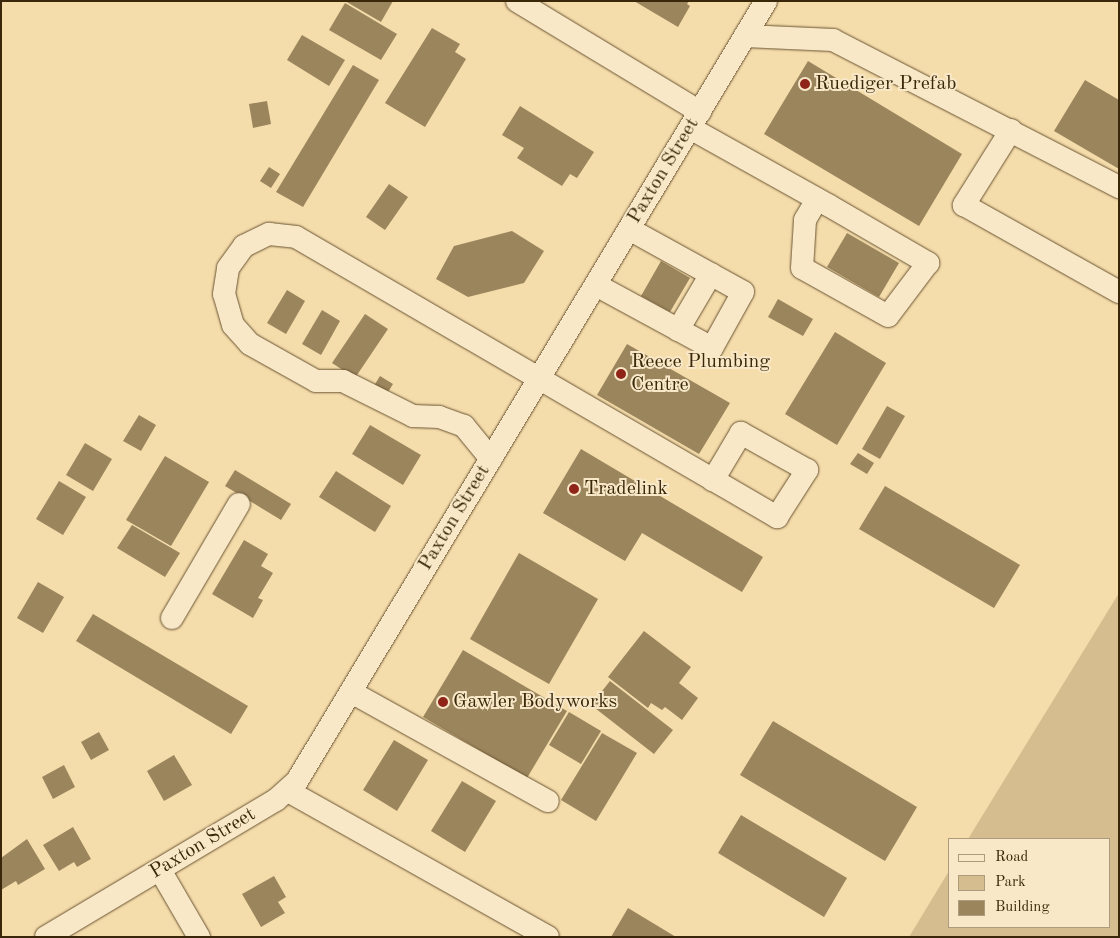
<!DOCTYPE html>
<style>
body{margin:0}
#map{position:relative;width:1120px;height:938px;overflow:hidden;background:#f5dcab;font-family:"Old Standard TT",serif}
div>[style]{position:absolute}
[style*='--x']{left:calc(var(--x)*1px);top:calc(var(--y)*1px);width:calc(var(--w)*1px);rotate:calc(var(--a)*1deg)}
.green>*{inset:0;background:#d5bd8f}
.building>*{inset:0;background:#9b855d}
.roads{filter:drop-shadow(0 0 1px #695432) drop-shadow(0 0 1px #695432)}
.minor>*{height:22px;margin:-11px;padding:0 11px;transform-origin:11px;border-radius:11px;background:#f8e8c8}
.dots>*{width:14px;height:14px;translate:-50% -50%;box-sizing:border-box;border:2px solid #f8e8c8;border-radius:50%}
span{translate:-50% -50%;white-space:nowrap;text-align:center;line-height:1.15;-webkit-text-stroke:4px #f8e8c8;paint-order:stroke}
.poi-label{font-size:20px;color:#3a2709}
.left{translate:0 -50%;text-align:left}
.street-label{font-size:20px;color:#3a2709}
.frame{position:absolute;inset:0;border:2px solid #3a2709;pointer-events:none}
.legend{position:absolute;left:948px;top:838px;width:162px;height:90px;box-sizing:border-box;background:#f8e8c8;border:1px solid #ac9b7c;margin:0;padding:6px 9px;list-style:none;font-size:15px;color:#3a2709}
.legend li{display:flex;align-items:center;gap:10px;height:25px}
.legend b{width:25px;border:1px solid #ac9b7c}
</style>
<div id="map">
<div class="green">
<i style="clip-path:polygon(1119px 593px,1119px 937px,909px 937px,949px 871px,949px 927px,1109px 927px,1109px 839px,968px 839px)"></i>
</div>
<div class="building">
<i style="clip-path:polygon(345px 1px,393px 1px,381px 22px)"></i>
<i style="clip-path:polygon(634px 1px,689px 1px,687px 4px,690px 6px,678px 27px)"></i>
<i style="clip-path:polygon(345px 3px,397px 34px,381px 60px,329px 30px)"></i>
<i style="clip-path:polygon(432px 28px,460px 44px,455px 52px,466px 59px,425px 127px,385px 103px)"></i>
<i style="clip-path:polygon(302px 35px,345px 60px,329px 86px,287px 60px)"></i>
<i style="clip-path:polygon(808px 61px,962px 154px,919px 226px,764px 134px)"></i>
<i style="clip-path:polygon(353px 65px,379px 80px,303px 207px,276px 192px)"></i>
<i style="clip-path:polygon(1085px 80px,1119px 100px,1119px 169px,1054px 131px)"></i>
<i style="clip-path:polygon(267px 101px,271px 124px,253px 128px,249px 104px)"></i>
<i style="clip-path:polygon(520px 106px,594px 152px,577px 178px,570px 174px,562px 186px,517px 158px,524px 148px,502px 135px)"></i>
<i style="clip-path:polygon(269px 167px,280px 174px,271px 188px,260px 181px)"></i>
<i style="clip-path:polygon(389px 184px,408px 197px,385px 230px,366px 217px)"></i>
<i style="clip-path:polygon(512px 231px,544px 251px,524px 283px,468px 297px,436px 279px,454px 246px)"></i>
<i style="clip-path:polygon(847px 233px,899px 263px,879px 297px,827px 267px)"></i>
<i style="clip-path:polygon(661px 261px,690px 278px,670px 312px,641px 296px)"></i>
<i style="clip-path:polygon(287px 290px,305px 301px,286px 334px,267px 323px)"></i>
<i style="clip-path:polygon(778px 299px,813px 319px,803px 336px,768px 317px)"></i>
<i style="clip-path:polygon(322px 310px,340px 321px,321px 355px,302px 344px)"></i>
<i style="clip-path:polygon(365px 314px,388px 329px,355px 378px,332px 363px)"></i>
<i style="clip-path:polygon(835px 332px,886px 363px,837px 445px,785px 414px)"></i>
<i style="clip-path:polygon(627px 344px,730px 403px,699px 454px,597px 395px)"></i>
<i style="clip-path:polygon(380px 376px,393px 384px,385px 397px,372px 389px)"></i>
<i style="clip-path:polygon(887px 406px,905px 416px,880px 459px,862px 449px)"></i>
<i style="clip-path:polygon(139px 415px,156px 425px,141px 451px,123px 441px)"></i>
<i style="clip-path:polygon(370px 425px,421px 455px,403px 485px,352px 454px)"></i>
<i style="clip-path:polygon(85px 443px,112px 459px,93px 491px,66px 475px)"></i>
<i style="clip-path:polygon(581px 449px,763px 557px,742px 592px,642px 533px,625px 561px,543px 513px)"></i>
<i style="clip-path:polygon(858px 453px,874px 463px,867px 474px,850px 464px)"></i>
<i style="clip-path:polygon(165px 456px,209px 482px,171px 546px,126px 520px)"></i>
<i style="clip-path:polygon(235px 470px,291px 504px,281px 520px,225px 486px)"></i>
<i style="clip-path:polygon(336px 471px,391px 506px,375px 532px,319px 497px)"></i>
<i style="clip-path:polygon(59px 481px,86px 497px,63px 535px,36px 519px)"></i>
<i style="clip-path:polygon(885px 486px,1020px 565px,994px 608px,859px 529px)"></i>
<i style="clip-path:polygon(132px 525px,180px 553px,165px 577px,117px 548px)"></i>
<i style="clip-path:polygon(244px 540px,268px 554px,261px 566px,273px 573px,258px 598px,263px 600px,253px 618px,212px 594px)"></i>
<i style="clip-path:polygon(519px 553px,598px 599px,549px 684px,470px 639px)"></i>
<i style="clip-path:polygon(38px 582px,64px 597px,43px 633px,17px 618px)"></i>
<i style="clip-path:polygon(93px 614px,248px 706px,231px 734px,76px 641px)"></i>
<i style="clip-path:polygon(644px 631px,691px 667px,679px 683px,698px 698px,682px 720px,665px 707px,662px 710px,651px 703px,648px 708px,608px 677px)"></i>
<i style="clip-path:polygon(463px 650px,567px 711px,527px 778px,423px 717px)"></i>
<i style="clip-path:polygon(610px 681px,673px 730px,654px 754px,591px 705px)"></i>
<i style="clip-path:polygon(569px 712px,601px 731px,581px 764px,549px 745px)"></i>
<i style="clip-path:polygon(773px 721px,917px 807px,885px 861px,740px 775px)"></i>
<i style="clip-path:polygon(99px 732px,109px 750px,91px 760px,81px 742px)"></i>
<i style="clip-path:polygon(602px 733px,637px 753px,596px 821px,561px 800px)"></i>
<i style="clip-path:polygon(394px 740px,428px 760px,397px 811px,363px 790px)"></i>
<i style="clip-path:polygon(174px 755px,192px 785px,164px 801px,147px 771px)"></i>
<i style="clip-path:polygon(64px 765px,75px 787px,53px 799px,42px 777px)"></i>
<i style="clip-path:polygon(462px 781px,496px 801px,465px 852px,431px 831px)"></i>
<i style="clip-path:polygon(741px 815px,847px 878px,824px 917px,718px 853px)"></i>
<i style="clip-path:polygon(73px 827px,91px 859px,77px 867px,74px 862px,59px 871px,43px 845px)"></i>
<i style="clip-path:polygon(27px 839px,45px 869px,18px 885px,16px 881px,1px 890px,1px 858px)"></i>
<i style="clip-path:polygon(274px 876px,286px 897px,278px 902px,285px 913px,261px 927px,242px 894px)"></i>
<i style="clip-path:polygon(628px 908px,676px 937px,611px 937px)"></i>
</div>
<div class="roads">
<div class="minor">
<i style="--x:517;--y:1;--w:214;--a:31.2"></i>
<i style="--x:745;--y:36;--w:88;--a:2.6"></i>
<i style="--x:833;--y:40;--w:322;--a:27.2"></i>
<i style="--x:690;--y:128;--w:158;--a:29.2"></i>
<i style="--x:828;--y:205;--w:116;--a:30.1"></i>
<i style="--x:928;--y:263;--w:66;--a:127"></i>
<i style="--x:888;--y:316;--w:98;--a:-150.8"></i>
<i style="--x:802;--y:268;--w:48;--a:-86.4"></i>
<i style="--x:805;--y:220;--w:24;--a:-60"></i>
<i style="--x:1011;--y:130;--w:89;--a:122.1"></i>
<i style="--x:964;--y:205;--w:178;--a:29.3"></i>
<i style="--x:596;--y:285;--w:132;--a:28.5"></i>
<i style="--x:712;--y:348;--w:64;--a:-61"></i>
<i style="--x:743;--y:292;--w:130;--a:-151.1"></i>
<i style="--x:678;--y:330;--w:65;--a:-59.5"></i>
<i style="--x:491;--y:459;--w:43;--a:-129.3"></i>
<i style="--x:464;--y:426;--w:27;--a:-160"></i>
<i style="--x:439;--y:417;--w:26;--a:-178"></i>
<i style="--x:413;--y:416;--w:78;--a:-153.4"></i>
<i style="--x:343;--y:381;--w:27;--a:180"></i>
<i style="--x:316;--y:381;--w:76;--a:-150.7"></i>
<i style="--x:250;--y:344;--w:25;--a:-132"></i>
<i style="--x:233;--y:325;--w:32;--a:-106"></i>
<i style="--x:224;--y:294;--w:26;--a:-81"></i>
<i style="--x:228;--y:268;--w:27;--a:-54"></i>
<i style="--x:244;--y:246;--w:28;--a:-26"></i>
<i style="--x:269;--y:234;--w:27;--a:6"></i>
<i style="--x:296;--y:237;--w:557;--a:30.2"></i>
<i style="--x:777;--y:517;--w:56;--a:-57.4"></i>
<i style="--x:807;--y:470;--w:76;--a:-150.7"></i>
<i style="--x:741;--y:433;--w:55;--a:120.8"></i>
<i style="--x:172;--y:618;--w:132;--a:-59.6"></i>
<i style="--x:351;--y:692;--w:225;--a:29"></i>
<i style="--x:288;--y:791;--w:298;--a:29.3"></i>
<i style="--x:160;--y:870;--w:78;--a:59.8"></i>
<i style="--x:46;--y:937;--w:268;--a:-30.8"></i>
<i style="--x:276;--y:800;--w:28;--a:-42"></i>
<i style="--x:297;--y:781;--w:910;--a:-58.98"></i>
</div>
</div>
<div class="dots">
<i style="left:805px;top:84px;background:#8f2418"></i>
<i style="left:621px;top:374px;background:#8f2418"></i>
<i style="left:574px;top:489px;background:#8f2418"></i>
<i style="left:443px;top:702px;background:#8f2418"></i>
</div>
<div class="poi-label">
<span class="left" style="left:815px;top:84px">Ruediger Prefab</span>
<span class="left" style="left:631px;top:374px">Reece Plumbing<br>Centre</span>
<span class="left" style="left:584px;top:489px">Tradelink</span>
<span class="left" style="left:453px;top:702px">Gawler Bodyworks</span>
</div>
<div class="street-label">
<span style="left:664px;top:171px;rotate:-59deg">Paxton Street</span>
<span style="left:455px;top:518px;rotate:-59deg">Paxton Street</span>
<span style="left:203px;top:844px;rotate:-31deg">Paxton Street</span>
</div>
<div class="frame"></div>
<ul class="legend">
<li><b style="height:6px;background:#f8e8c8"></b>Road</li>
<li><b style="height:14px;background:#d5bd8f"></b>Park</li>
<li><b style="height:14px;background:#9b855d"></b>Building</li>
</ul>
</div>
